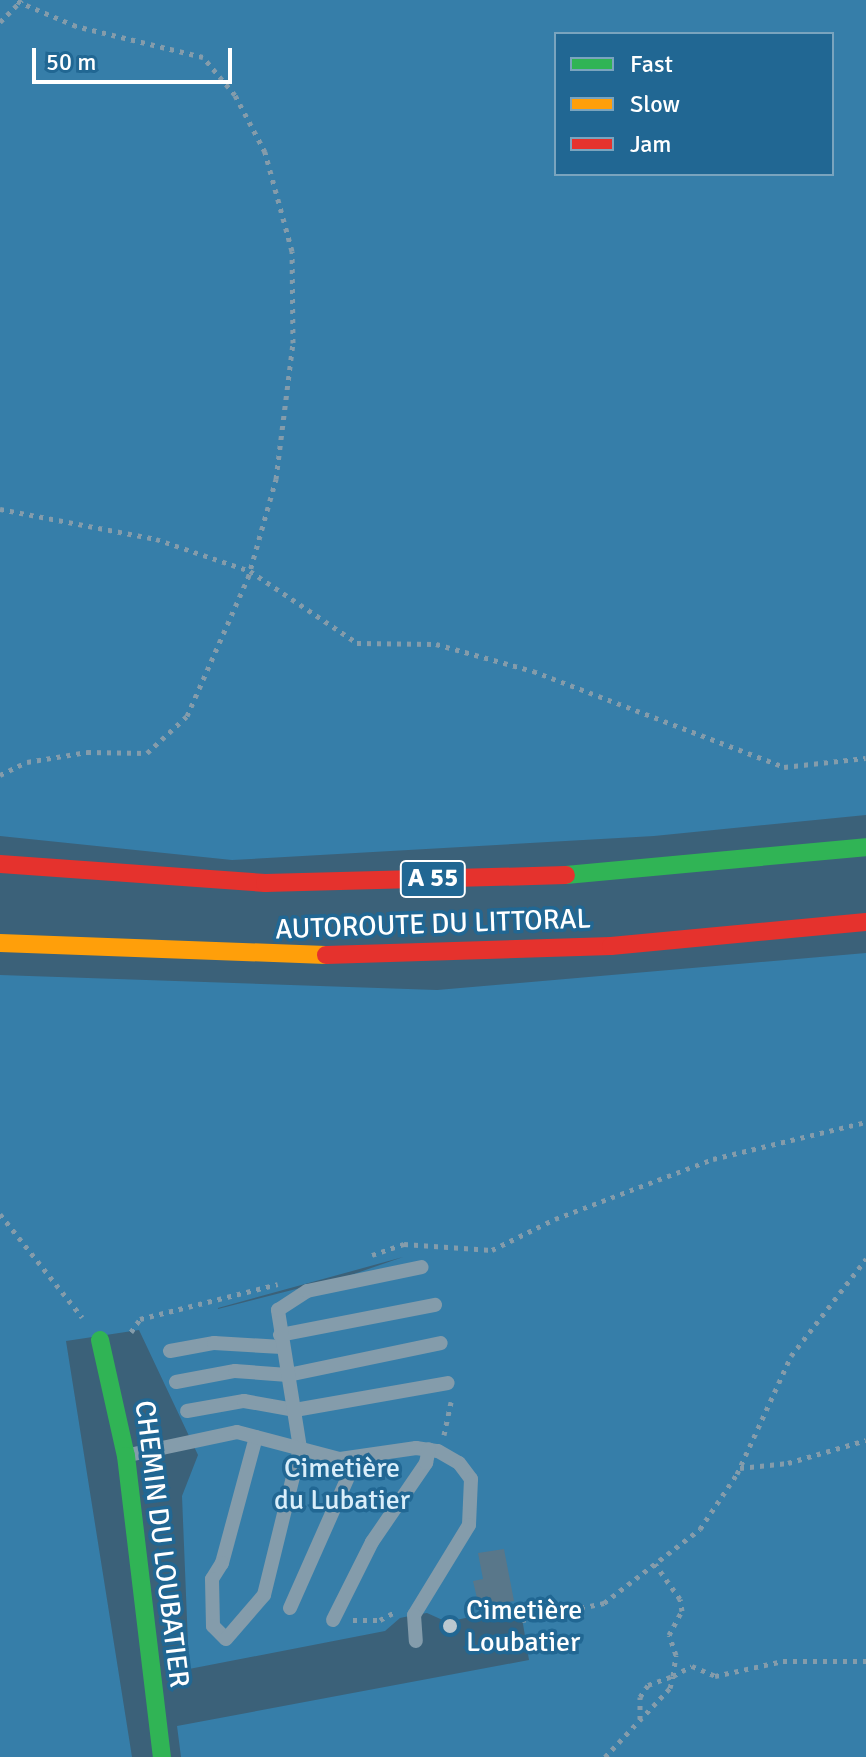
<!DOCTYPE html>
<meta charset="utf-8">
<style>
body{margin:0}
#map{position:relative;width:866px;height:1757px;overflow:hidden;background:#3b6179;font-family:Signika,sans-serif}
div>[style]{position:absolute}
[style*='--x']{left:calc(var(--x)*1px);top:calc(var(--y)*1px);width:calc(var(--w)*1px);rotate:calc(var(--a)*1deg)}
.green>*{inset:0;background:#367ea9}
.building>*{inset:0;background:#59778a}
.path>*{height:5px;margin-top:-2.5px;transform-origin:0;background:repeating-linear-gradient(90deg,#849cab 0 4px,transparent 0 10px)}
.lane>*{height:14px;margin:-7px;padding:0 7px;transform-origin:7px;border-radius:7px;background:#849cab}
.fast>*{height:18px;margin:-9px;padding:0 9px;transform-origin:9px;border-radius:9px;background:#30b455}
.slow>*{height:18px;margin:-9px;padding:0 9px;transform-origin:9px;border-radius:9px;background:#ff9f0a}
.jam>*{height:18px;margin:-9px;padding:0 9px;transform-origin:9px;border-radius:9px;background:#e5322d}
.dots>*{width:22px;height:22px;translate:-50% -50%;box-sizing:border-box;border:4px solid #216793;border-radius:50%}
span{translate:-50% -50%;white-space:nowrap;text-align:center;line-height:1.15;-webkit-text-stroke:7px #216793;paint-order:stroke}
.shield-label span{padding:2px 6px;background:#216793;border:2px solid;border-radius:6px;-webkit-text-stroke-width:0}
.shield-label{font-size:26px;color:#fff;font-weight:700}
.street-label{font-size:28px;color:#fff}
.park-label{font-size:28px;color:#d9eefa}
.poi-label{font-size:28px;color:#fff}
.left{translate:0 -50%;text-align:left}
.legend{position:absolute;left:554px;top:32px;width:280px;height:144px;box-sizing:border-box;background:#216793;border:2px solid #7aa4be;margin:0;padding:10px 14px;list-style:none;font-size:24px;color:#fff}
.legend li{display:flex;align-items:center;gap:16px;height:40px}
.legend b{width:40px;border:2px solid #7aa4be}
.scale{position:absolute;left:32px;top:48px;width:200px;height:36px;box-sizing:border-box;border:4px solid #fff;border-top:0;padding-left:10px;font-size:24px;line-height:28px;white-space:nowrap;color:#fff;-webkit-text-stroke:6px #216793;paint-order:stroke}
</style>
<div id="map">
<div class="green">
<i style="clip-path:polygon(evenodd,0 0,866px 0,866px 815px,654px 836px,232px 860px,0 836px,0 0,556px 34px,832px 34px,832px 174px,556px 174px,556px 34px)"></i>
<i style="clip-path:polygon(evenodd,866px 953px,866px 1757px,181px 1757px,177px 1726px,529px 1660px,520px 1606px,447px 1622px,427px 1613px,414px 1615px,400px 1618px,385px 1631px,189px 1669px,182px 1496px,198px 1455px,139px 1330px,66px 1341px,132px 1757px,0 1757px,0 975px,437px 990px,866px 953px,403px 1257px,351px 1275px,218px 1309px,218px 1308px,403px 1257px)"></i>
</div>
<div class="building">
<i style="clip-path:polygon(504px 1549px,514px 1601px,479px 1607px,473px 1581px,483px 1579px,478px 1553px)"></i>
</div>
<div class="path">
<i style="--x:0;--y:22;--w:31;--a:-45"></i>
<i style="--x:0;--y:509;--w:159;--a:10.9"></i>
<i style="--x:156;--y:539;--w:99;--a:18.8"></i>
<i style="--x:250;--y:571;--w:129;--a:33.9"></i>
<i style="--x:357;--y:643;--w:79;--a:0.7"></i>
<i style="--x:436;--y:644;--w:101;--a:15.6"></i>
<i style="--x:533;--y:671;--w:269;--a:20.9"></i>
<i style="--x:784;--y:767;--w:82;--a:-6.3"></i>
<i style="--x:0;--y:775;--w:30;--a:-26"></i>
<i style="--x:27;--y:762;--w:61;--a:-9.5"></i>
<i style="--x:87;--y:752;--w:60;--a:1"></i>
<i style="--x:147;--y:753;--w:54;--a:-42.8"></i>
<i style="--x:187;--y:716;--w:151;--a:-66.2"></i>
<i style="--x:248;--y:578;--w:103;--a:-74.2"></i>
<i style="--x:276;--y:479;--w:137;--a:-82.9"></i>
<i style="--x:293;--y:343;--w:92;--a:-90.6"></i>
<i style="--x:292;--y:251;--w:103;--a:-105.3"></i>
<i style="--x:265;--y:152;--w:64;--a:-117.8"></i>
<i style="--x:235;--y:95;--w:50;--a:-130.1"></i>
<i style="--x:203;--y:57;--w:131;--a:-166.3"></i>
<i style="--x:76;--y:26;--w:67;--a:-157.2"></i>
<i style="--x:0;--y:1214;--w:132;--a:51.5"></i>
<i style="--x:372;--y:1255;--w:34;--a:-19"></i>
<i style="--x:404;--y:1244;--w:88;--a:3.9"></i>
<i style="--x:492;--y:1250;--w:70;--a:-26.2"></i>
<i style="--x:555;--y:1219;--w:169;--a:-20.8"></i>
<i style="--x:713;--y:1159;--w:157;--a:-13.6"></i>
<i style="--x:131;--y:1332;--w:16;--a:-55"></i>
<i style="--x:140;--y:1319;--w:142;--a:-14.2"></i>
<i style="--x:444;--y:1435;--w:34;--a:-78"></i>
<i style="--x:740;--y:1468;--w:48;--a:-5.9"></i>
<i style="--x:788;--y:1463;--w:81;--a:-16.4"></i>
<i style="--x:353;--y:1620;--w:27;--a:0"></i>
<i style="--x:380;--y:1620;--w:19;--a:-28"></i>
<i style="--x:522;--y:1620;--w:84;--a:-11.7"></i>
<i style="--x:604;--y:1603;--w:121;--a:-37.6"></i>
<i style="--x:700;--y:1529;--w:66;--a:-56.1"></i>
<i style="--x:737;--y:1474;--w:130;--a:-65.4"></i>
<i style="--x:791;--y:1356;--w:123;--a:-52.3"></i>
<i style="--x:640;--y:1719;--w:22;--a:-90"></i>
<i style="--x:640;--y:1697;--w:14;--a:-56"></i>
<i style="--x:648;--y:1685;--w:27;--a:-20"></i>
<i style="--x:673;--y:1676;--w:21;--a:-82"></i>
<i style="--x:676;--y:1655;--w:21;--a:-109"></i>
<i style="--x:669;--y:1635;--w:27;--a:-62"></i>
<i style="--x:682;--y:1611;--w:12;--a:-99"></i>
<i style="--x:680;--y:1599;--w:43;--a:-125.5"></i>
<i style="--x:605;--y:1757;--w:95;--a:-46.7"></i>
<i style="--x:670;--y:1688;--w:12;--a:-76"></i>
<i style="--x:673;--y:1676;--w:21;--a:-28"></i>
<i style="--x:692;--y:1666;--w:25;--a:23"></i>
<i style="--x:715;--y:1676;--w:70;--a:-12.4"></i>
<i style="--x:783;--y:1661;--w:83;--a:0"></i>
</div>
<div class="lane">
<i style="--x:280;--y:1335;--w:158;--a:-11"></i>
<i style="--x:170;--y:1351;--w:45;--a:-10.3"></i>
<i style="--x:214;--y:1343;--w:68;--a:3.4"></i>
<i style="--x:176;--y:1382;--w:60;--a:-10.6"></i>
<i style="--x:235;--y:1371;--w:53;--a:4.3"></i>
<i style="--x:288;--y:1375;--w:156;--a:-11.8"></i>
<i style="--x:187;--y:1411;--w:58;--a:-10"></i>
<i style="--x:244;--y:1401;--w:52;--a:10"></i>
<i style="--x:295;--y:1410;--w:155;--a:-10"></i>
<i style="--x:256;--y:1437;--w:131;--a:105.1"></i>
<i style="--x:222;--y:1563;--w:19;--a:122"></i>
<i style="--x:212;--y:1579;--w:47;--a:88.8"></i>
<i style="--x:213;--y:1626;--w:18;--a:45"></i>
<i style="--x:226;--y:1639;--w:58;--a:-49.2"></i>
<i style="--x:264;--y:1595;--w:151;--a:-76.2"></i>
<i style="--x:300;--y:1448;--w:140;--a:-99.1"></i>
<i style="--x:278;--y:1310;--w:35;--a:-33"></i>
<i style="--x:307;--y:1291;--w:117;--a:-11.8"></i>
<i style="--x:129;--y:1455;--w:110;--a:-12"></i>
<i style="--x:237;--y:1432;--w:106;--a:14.7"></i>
<i style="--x:340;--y:1459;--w:77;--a:-8.2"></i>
<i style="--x:416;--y:1448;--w:22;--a:8"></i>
<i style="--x:438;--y:1451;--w:24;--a:30"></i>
<i style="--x:459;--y:1463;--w:20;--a:53"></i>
<i style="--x:471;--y:1479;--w:46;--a:92.5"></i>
<i style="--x:469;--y:1525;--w:105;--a:121.4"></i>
<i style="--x:414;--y:1615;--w:26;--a:86"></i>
<i style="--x:290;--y:1608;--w:163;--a:-66.1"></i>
<i style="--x:333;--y:1620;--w:87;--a:-63.4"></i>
<i style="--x:372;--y:1542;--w:96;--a:-55.6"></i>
<i style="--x:426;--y:1463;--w:14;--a:-78"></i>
</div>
<div class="fast">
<i style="--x:566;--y:875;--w:301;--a:-5.3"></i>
<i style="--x:100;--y:1340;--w:119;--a:77.4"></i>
<i style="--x:126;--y:1456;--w:303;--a:83.2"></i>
</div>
<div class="slow">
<i style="--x:0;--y:943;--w:326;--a:2.1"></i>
</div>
<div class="jam">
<i style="--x:0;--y:864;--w:266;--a:4.1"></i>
<i style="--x:265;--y:883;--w:301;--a:-1.5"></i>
<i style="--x:326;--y:955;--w:285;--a:-1.8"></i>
<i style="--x:611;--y:946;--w:256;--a:-5.4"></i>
</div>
<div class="dots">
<i style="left:450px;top:1626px;background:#bac8d0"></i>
</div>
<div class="shield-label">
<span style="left:433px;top:879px">A 55</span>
</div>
<div class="street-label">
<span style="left:433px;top:924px;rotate:-2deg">AUTOROUTE DU LITTORAL</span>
<span style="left:162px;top:1544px;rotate:83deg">CHEMIN DU LOUBATIER</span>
</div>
<div class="park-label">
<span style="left:342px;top:1484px">Cimetière<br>du Lubatier</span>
</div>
<div class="poi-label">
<span class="left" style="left:466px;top:1626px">Cimetière<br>Loubatier</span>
</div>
<ul class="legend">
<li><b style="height:10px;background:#30b455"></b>Fast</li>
<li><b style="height:10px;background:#ff9f0a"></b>Slow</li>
<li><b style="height:10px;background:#e5322d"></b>Jam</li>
</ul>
<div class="scale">50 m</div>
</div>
